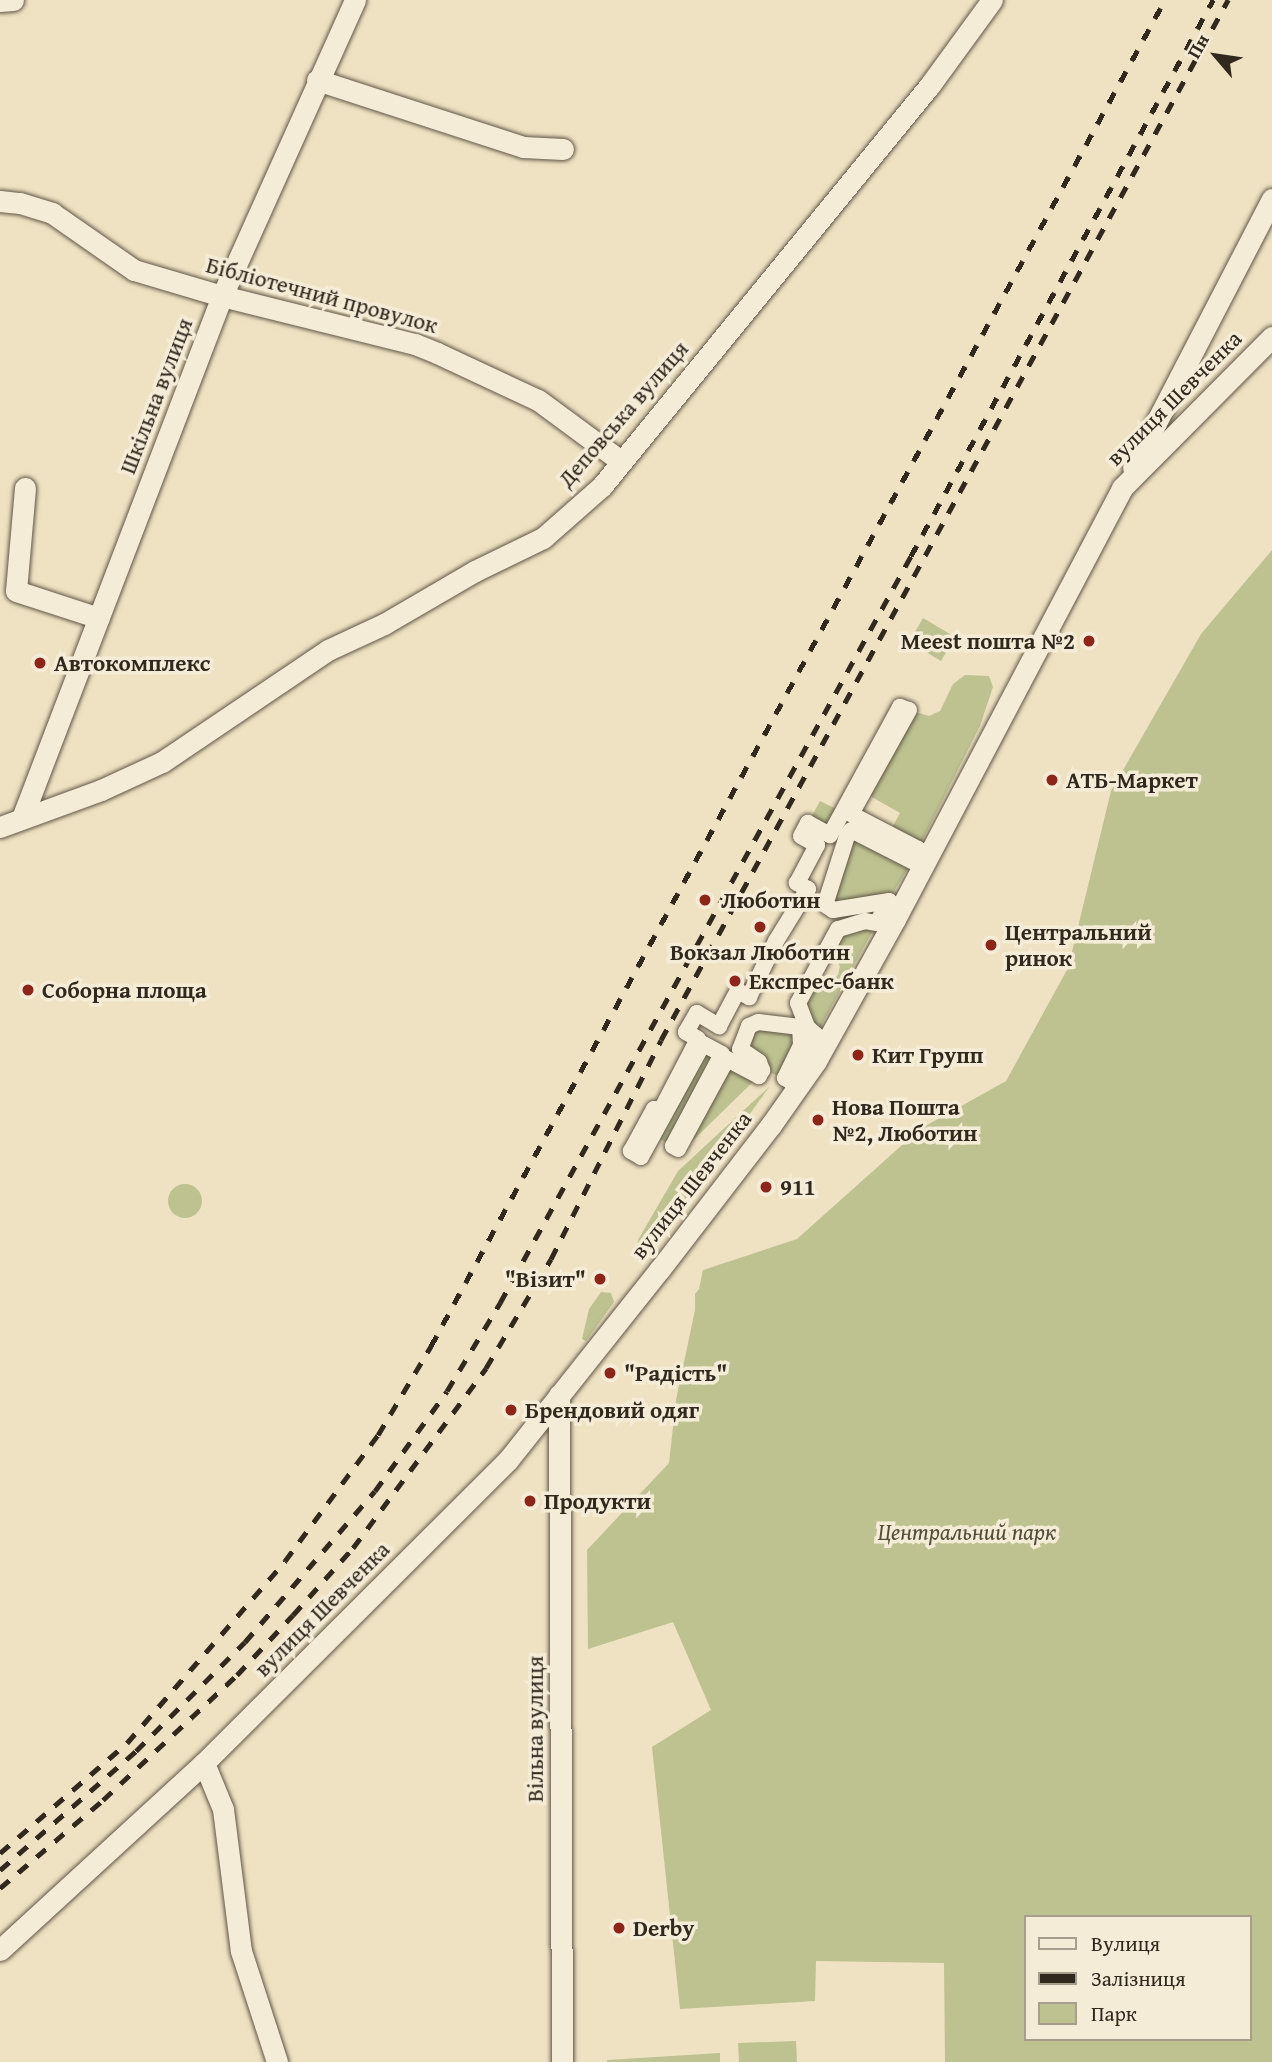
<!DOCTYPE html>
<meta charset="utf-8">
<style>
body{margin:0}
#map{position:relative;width:1272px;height:2062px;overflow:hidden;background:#efe2c2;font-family:"Gentium Book Plus",serif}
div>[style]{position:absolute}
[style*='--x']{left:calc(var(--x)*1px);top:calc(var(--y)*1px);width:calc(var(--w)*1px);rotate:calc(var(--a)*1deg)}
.green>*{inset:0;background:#bdc290}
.round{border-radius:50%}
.roads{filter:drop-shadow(0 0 2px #605647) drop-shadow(0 0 2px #605647)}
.pedestrian>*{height:16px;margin:-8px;padding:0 8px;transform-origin:8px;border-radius:8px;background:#f5ecd7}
.minor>*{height:21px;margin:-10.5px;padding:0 10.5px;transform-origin:10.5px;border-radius:10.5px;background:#f5ecd7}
.rail>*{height:5px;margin-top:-2.5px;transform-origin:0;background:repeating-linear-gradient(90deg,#31281e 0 12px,transparent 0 24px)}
.dots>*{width:19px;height:19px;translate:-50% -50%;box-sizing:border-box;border:4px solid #f5ecd7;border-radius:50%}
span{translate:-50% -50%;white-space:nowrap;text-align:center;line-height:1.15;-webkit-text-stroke:7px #f5ecd7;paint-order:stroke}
.street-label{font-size:23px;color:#31281e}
.poi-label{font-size:23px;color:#31281e;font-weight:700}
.right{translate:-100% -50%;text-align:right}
.left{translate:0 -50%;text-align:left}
.park-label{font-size:23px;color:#544e3a;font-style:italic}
.legend{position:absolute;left:1024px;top:1915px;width:228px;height:126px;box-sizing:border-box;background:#f5ecd7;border:2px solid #a79e8d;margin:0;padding:9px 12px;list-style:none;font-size:21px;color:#31281e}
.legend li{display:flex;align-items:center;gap:14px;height:35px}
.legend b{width:35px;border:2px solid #a79e8d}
.north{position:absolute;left:1181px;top:21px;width:70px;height:70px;-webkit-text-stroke:5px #f5ecd7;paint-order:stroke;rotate:299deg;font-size:19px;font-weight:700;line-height:28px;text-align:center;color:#31281e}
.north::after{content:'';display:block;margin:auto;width:24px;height:32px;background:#31281e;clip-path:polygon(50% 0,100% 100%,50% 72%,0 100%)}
</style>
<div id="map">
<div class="green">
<i style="clip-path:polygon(evenodd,1272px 550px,1272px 2062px,945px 2062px,944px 1963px,816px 1961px,815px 2001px,680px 2009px,652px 1747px,711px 1710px,673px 1622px,588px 1649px,587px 1550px,669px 1463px,676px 1400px,695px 1310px,695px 1294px,699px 1289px,703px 1270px,797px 1239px,920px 1129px,1006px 1081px,1068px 968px,1111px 791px,1201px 634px,1272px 550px,1025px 1917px,1249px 1917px,1249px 2039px,1025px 2039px,1025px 1917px)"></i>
<i style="clip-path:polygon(923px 618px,955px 637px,941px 661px,909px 642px)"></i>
<i style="clip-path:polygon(965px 675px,989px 676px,993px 687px,980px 726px,918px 849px,888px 835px,900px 813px,863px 792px,909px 710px,929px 716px,940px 711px,953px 684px)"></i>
<i style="clip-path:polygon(820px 801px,842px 812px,830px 835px,808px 823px)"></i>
<i style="clip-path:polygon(847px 836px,912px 861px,888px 902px,827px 906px)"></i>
<i style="clip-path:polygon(877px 923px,816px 1035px,798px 1003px,816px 981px,826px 984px,838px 975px,840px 966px,831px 954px,838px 929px)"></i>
<i style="clip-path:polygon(749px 1026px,800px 1027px,785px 1078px,762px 1070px,743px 1039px)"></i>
<i style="clip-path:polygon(703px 1044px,722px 1054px,673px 1146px,653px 1135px)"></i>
<i style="clip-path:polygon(727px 1059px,759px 1076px,682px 1151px)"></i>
<i style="clip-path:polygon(770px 1086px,642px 1263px,636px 1259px,638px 1240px,678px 1171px)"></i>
<i class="round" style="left:168px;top:1184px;width:34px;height:34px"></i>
<i style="clip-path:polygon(601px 1292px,611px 1293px,614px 1302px,586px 1341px,582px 1339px,589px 1309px)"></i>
<i style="clip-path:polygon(796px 2041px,797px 2062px,739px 2062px,738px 2043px)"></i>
<i style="clip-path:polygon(720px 2053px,720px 2062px,607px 2062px,607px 2060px)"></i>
</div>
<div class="roads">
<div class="pedestrian">
<i style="--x:900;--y:707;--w:9;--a:18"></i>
<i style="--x:909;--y:710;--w:119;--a:119.1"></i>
<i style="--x:851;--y:814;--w:76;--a:27.6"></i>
<i style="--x:918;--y:849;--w:13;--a:117"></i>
<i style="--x:912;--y:861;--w:68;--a:-153.1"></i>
<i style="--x:851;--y:830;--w:7;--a:124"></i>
<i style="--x:847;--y:836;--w:69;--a:107.7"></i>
<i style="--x:826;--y:902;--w:4;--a:76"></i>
<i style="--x:827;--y:906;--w:7;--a:34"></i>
<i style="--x:833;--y:910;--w:57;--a:-9.1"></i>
<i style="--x:889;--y:901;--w:25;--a:119"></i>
<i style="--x:877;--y:923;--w:12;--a:-171"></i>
<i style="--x:865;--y:921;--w:28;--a:163"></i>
<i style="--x:838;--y:929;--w:84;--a:118.4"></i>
<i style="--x:798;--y:1003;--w:26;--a:69"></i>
<i style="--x:807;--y:1027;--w:12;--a:42"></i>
<i style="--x:816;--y:1035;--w:53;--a:119.5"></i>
<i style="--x:790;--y:1081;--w:6;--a:-149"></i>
<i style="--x:785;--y:1078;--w:37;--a:-64"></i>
<i style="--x:801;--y:1045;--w:18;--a:-93"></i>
<i style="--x:800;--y:1027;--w:42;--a:-173.2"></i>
<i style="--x:758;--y:1022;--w:10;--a:156"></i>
<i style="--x:749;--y:1026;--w:25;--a:111"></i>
<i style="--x:740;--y:1049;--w:23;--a:34"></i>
<i style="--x:759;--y:1062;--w:9;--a:69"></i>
<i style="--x:762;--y:1070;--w:7;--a:117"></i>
<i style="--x:759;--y:1076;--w:36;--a:-152"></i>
<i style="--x:727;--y:1059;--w:102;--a:118.6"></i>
<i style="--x:678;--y:1149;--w:6;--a:-149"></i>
<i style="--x:673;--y:1146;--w:104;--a:-62"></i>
<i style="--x:722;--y:1054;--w:21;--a:-152"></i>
<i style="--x:703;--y:1044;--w:129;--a:118.8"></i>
<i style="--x:641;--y:1157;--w:12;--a:-149"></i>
<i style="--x:631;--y:1151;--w:48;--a:-61.3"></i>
<i style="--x:654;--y:1109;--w:7;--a:27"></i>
<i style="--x:660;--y:1112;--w:82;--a:-62.5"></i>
<i style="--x:698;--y:1039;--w:14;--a:-150"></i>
<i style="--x:686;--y:1032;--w:22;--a:-60"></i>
<i style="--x:697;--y:1013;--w:26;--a:31"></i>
<i style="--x:719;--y:1026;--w:40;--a:-62"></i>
<i style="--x:738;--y:991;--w:13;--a:29"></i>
<i style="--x:749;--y:997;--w:62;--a:-64.3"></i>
<i style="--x:776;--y:941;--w:61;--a:-58.4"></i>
<i style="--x:808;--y:889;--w:13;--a:-151"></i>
<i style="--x:797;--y:883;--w:43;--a:-62.2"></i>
<i style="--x:817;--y:845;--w:18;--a:-151"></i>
<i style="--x:801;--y:836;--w:15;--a:-62"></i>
<i style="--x:808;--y:823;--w:25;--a:29"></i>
<i style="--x:830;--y:835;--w:146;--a:-61.3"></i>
</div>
<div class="minor">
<i style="--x:0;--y:1;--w:13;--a:-4"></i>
<i style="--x:317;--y:80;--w:217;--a:18"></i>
<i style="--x:523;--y:147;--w:40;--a:2.9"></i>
<i style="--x:0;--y:201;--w:20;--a:6"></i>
<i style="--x:20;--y:203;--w:34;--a:17"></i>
<i style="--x:52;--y:213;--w:100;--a:34.8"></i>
<i style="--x:134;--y:270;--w:92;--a:16.5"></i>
<i style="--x:222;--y:296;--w:199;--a:14"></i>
<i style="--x:415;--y:344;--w:24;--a:22"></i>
<i style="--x:437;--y:353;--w:111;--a:25"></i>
<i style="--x:538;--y:400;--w:104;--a:36.4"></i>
<i style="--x:1133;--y:467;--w:302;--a:-62.6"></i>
<i style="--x:25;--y:488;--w:103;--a:95"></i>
<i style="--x:16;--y:591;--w:87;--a:18"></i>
<i style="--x:22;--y:818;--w:559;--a:-69.04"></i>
<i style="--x:222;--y:296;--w:325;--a:-65.8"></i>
<i style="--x:0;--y:827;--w:108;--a:-20.1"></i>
<i style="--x:101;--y:790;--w:67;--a:-24.7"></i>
<i style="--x:162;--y:762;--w:200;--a:-34"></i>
<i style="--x:328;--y:650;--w:62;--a:-24.9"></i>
<i style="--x:384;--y:624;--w:105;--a:-30.2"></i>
<i style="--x:475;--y:571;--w:76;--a:-25.9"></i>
<i style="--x:543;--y:538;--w:79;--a:-41.4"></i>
<i style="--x:602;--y:486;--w:518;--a:-50.72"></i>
<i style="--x:930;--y:85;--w:105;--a:-53.9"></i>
<i style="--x:559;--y:1395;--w:667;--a:89.74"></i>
<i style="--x:204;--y:1763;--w:50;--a:67.6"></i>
<i style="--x:223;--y:1809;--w:143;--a:82.8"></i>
<i style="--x:241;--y:1951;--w:117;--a:72"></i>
<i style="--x:0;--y:1950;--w:277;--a:-42.5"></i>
<i style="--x:204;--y:1763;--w:429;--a:-44.9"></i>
<i style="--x:508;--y:1460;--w:244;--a:-51.5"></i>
<i style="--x:660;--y:1269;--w:182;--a:-52.4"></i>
<i style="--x:771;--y:1125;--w:78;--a:-54.9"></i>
<i style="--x:816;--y:1061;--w:162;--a:-60.9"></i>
<i style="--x:895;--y:919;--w:487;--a:-62.2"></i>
<i style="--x:1122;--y:488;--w:213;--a:-45.2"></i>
</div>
</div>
<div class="rail">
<i style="--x:0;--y:1853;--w:168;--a:-40.9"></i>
<i style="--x:127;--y:1743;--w:241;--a:-49"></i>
<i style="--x:285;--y:1561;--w:157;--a:-53.6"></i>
<i style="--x:378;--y:1435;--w:104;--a:-59.2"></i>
<i style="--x:431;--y:1346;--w:1533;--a:-61.4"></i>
<i style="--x:0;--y:1870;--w:181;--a:-41.2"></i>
<i style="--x:136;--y:1751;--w:154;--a:-45"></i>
<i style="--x:245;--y:1642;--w:199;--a:-49.3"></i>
<i style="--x:375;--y:1491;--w:123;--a:-54.2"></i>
<i style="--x:447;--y:1391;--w:103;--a:-58.9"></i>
<i style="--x:500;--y:1303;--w:853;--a:-61.18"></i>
<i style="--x:911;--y:556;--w:633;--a:-61.49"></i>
<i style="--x:0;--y:1888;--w:135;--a:-40.5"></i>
<i style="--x:103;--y:1800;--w:183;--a:-43"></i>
<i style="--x:237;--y:1675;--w:82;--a:-47"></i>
<i style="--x:293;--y:1615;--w:90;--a:-48.2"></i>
<i style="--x:353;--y:1548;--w:224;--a:-53.5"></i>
<i style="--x:486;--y:1368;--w:127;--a:-59.2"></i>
<i style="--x:551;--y:1259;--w:245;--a:-63.3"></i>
<i style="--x:661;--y:1040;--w:1185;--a:-61.4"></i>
</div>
<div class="dots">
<i style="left:1089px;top:641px;background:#8f2418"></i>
<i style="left:40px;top:663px;background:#8f2418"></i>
<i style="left:1052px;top:780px;background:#8f2418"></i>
<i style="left:705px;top:900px;background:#8f2418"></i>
<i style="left:760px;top:927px;background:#8f2418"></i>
<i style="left:991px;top:945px;background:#8f2418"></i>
<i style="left:735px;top:981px;background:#8f2418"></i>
<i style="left:28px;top:990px;background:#8f2418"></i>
<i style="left:858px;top:1055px;background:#8f2418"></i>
<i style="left:818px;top:1120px;background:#8f2418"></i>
<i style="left:766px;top:1187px;background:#8f2418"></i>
<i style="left:600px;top:1279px;background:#8f2418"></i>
<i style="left:610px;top:1373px;background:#8f2418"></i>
<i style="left:511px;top:1410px;background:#8f2418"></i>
<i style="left:530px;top:1501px;background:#8f2418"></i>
<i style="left:619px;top:1928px;background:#8f2418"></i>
</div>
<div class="street-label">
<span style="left:322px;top:295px;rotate:15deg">Бібліотечний провулок</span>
<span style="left:156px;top:396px;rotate:-69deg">Шкільна вулиця</span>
<span style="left:1174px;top:398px;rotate:-45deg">вулиця Шевченка</span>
<span style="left:623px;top:414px;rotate:-49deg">Деповська вулиця</span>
<span style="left:691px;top:1185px;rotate:-52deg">вулиця Шевченка</span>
<span style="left:322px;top:1609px;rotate:-45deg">вулиця Шевченка</span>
<span style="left:535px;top:1729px;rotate:-90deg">Вільна вулиця</span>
</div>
<div class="poi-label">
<span class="right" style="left:1075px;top:641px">Meest пошта №2</span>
<span class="left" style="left:54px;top:663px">Автокомплекс</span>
<span class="left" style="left:1066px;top:780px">АТБ-Маркет</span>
<span class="left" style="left:721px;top:900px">Люботин</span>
<span class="left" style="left:1005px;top:945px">Центральний<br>ринок</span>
<span style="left:760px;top:952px">Вокзал Люботин</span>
<span class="left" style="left:749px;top:981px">Експрес-банк</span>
<span class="left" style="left:42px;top:990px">Соборна площа</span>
<span class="left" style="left:872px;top:1055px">Кит Групп</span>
<span class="left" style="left:832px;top:1120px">Нова Пошта<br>№2, Люботин</span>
<span class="left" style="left:780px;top:1187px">911</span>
<span class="right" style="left:586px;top:1279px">"Візит"</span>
<span class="left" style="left:624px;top:1373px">"Радість"</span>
<span class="left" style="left:525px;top:1410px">Брендовий одяг</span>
<span class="left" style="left:544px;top:1501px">Продукти</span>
<span class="left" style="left:633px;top:1928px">Derby</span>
</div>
<div class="park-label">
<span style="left:967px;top:1532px">Центральний парк</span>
</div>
<ul class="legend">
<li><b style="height:9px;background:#f5ecd7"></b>Вулиця</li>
<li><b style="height:9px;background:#31281e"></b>Залізниця</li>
<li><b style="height:19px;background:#bdc290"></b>Парк</li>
</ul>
<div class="north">Пн</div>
</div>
